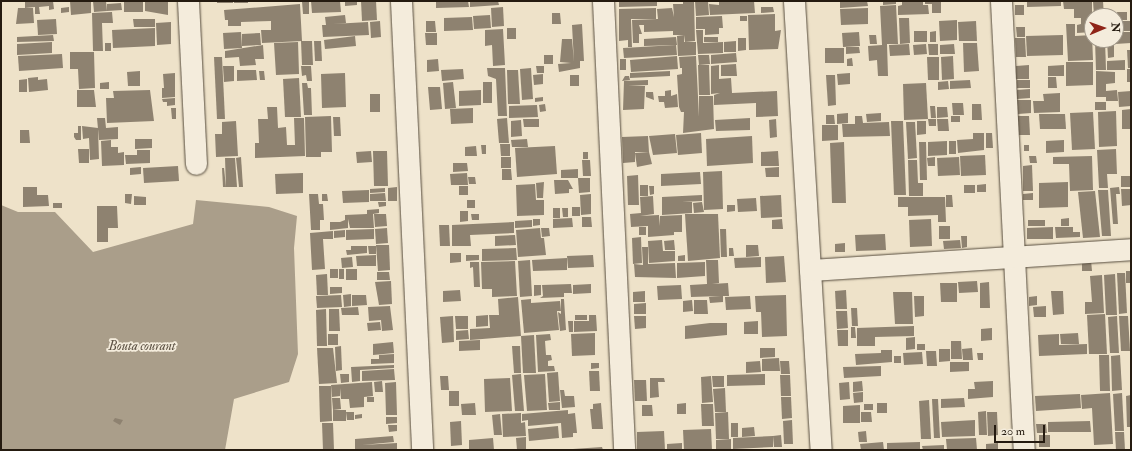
<!DOCTYPE html>
<style>
body{margin:0}
#map{position:relative;width:1132px;height:451px;overflow:hidden;background:#eee2c9;font-family:"IM FELL Double Pica",serif}
div>[style]{position:absolute}
[style*='--x']{left:calc(var(--x)*1px);top:calc(var(--y)*1px);width:calc(var(--w)*1px);rotate:calc(var(--a)*1deg)}
.water>*{inset:0;background:#aa9e8a}
.building>*{inset:0;background:#8e8270}
.roads{filter:drop-shadow(0 0 1px #574d3e) drop-shadow(0 0 1px #574d3e)}
.street>*{height:21px;margin:-10.5px;padding:0 10.5px;transform-origin:10.5px;border-radius:10.5px;background:#f4ecdc}
span{translate:-50% -50%;white-space:nowrap;text-align:center;line-height:1.15;-webkit-text-stroke:3.5px #f4ecdc;paint-order:stroke}
.water-label{font-size:13px;color:#5a4f41;font-style:italic}
.frame{position:absolute;inset:0;border:2px solid #251b10;pointer-events:none}
.north{position:absolute;left:1084px;top:8px;width:40px;height:40px;box-sizing:border-box;background:#f4ecdc;border:1px solid #a1988a;border-radius:50%;rotate:88deg;font-size:11px;font-weight:700;line-height:16px;text-align:center;color:#251b10}
.north::after{content:'';display:block;margin:auto;width:14px;height:18px;background:#8f2418;clip-path:polygon(50% 0,100% 100%,50% 72%,0 100%)}
.scale{position:absolute;left:994px;top:425px;width:51px;height:18px;box-sizing:border-box;border:2px solid #251b10;border-top:0;padding-left:5px;font-size:12px;line-height:14px;white-space:nowrap;color:#251b10;-webkit-text-stroke:3px #f4ecdc;paint-order:stroke}
</style>
<div id="map">
<div class="water">
<i style="clip-path:polygon(196px 200px,269px 207px,297px 216px,294px 248px,298px 354px,289px 382px,234px 399px,225px 450px,1px 450px,1px 205px,18px 212px,55px 212px,93px 252px,193px 224px)"></i>
</div>
<div class="building">
<i style="clip-path:polygon(25px 1px,53px 1px,54px 9px,49px 10px,49px 6px,39px 7px,40px 14px,35px 14px,35px 7px,25px 8px)"></i>
<i style="clip-path:polygon(70px 1px,91px 1px,91px 13px,71px 15px)"></i>
<i style="clip-path:polygon(93px 1px,106px 1px,107px 11px,94px 12px)"></i>
<i style="clip-path:polygon(124px 1px,143px 1px,143px 12px,124px 12px)"></i>
<i style="clip-path:polygon(145px 1px,168px 1px,168px 15px,145px 11px)"></i>
<i style="clip-path:polygon(217px 1px,233px 1px,233px 3px,217px 3px)"></i>
<i style="clip-path:polygon(234px 1px,248px 1px,248px 3px,234px 3px)"></i>
<i style="clip-path:polygon(302px 1px,309px 1px,309px 14px,303px 14px)"></i>
<i style="clip-path:polygon(311px 1px,340px 1px,341px 12px,312px 13px)"></i>
<i style="clip-path:polygon(345px 1px,357px 1px,357px 5px,345px 6px)"></i>
<i style="clip-path:polygon(361px 1px,376px 1px,377px 20px,362px 21px)"></i>
<i style="clip-path:polygon(436px 1px,468px 1px,469px 7px,436px 8px)"></i>
<i style="clip-path:polygon(470px 1px,498px 1px,499px 5px,470px 7px)"></i>
<i style="clip-path:polygon(619px 1px,657px 1px,657px 6px,619px 7px)"></i>
<i style="clip-path:polygon(683px 1px,694px 1px,695px 41px,685px 42px,684px 35px,673px 35px,673px 31px,644px 32px,644px 25px,639px 25px,642px 34px,639px 34px,639px 43px,633px 43px,632px 20px,658px 19px,657px 9px,672px 8px,674px 17px,673px 4px,683px 4px)"></i>
<i style="clip-path:polygon(695px 1px,708px 1px,709px 15px,696px 16px)"></i>
<i style="clip-path:polygon(719px 1px,754px 1px,755px 13px,710px 15px,709px 4px,719px 5px)"></i>
<i style="clip-path:polygon(840px 1px,867px 1px,868px 6px,840px 8px)"></i>
<i style="clip-path:polygon(883px 1px,896px 1px,896px 4px,883px 5px)"></i>
<i style="clip-path:polygon(902px 1px,923px 1px,923px 5px,928px 5px,929px 14px,898px 15px,898px 6px,902px 5px)"></i>
<i style="clip-path:polygon(925px 1px,941px 1px,941px 13px,932px 13px,932px 4px,925px 4px)"></i>
<i style="clip-path:polygon(1027px 1px,1061px 1px,1061px 6px,1027px 7px)"></i>
<i style="clip-path:polygon(1063px 1px,1092px 1px,1092px 32px,1077px 33px,1077px 25px,1081px 24px,1081px 18px,1074px 18px,1074px 9px,1064px 9px)"></i>
<i style="clip-path:polygon(1093px 1px,1103px 1px,1104px 16px,1094px 16px)"></i>
<i style="clip-path:polygon(121px 3px,122px 10px,107px 11px,107px 4px)"></i>
<i style="clip-path:polygon(300px 4px,302px 41px,262px 43px,261px 30px,271px 30px,271px 21px,241px 22px,241px 26px,228px 26px,228px 20px,225px 20px,224px 10px)"></i>
<i style="clip-path:polygon(896px 5px,898px 44px,887px 44px,888px 76px,878px 76px,877px 60px,869px 61px,868px 46px,882px 45px,880px 6px)"></i>
<i style="clip-path:polygon(1015px 5px,1024px 5px,1024px 15px,1015px 15px)"></i>
<i style="clip-path:polygon(69px 7px,69px 12px,61px 13px,61px 8px)"></i>
<i style="clip-path:polygon(503px 7px,504px 26px,492px 27px,491px 8px)"></i>
<i style="clip-path:polygon(761px 7px,773px 7px,774px 12px,761px 13px)"></i>
<i style="clip-path:polygon(18px 8px,33px 8px,34px 23px,16px 24px)"></i>
<i style="clip-path:polygon(656px 8px,656px 19px,631px 19px,632px 47px,628px 47px,628px 40px,619px 41px,619px 9px)"></i>
<i style="clip-path:polygon(868px 8px,868px 24px,841px 25px,840px 9px)"></i>
<i style="clip-path:polygon(112px 12px,113px 23px,102px 23px,103px 51px,93px 51px,92px 13px)"></i>
<i style="clip-path:polygon(1117px 12px,1127px 12px,1127px 20px,1118px 20px)"></i>
<i style="clip-path:polygon(552px 13px,560px 13px,561px 24px,552px 24px)"></i>
<i style="clip-path:polygon(775px 14px,775px 31px,781px 30px,778px 49px,749px 50px,748px 15px)"></i>
<i style="clip-path:polygon(345px 15px,346px 23px,333px 24px,368px 22px,369px 35px,323px 37px,322px 25px,326px 25px,325px 17px)"></i>
<i style="clip-path:polygon(490px 15px,491px 28px,474px 29px,473px 16px)"></i>
<i style="clip-path:polygon(722px 16px,723px 28px,719px 28px,719px 34px,705px 35px,705px 29px,696px 29px,696px 17px)"></i>
<i style="clip-path:polygon(740px 16px,747px 16px,747px 21px,740px 21px)"></i>
<i style="clip-path:polygon(472px 17px,473px 30px,444px 31px,444px 18px)"></i>
<i style="clip-path:polygon(899px 18px,909px 18px,910px 43px,900px 44px)"></i>
<i style="clip-path:polygon(56px 19px,57px 34px,38px 35px,37px 20px)"></i>
<i style="clip-path:polygon(133px 19px,155px 19px,155px 27px,134px 27px)"></i>
<i style="clip-path:polygon(957px 20px,957px 40px,940px 41px,939px 21px)"></i>
<i style="clip-path:polygon(380px 21px,381px 37px,371px 38px,370px 22px)"></i>
<i style="clip-path:polygon(426px 21px,435px 21px,436px 32px,426px 32px)"></i>
<i style="clip-path:polygon(976px 21px,977px 41px,959px 41px,958px 22px)"></i>
<i style="clip-path:polygon(1119px 21px,1131px 21px,1131px 31px,1119px 31px)"></i>
<i style="clip-path:polygon(171px 22px,171px 44px,157px 45px,156px 23px)"></i>
<i style="clip-path:polygon(582px 24px,584px 61px,580px 61px,580px 68px,559px 72px,558px 64px,571px 63px,560px 62px,562px 39px,572px 39px,574px 62px,572px 25px)"></i>
<i style="clip-path:polygon(1066px 24px,1075px 24px,1075px 36px,1092px 35px,1093px 60px,1068px 61px)"></i>
<i style="clip-path:polygon(1016px 27px,1025px 27px,1025px 37px,1017px 37px)"></i>
<i style="clip-path:polygon(155px 28px,155px 46px,113px 48px,112px 30px)"></i>
<i style="clip-path:polygon(507px 28px,516px 28px,516px 39px,507px 39px)"></i>
<i style="clip-path:polygon(503px 29px,505px 65px,493px 66px,492px 45px,485px 46px,485px 30px)"></i>
<i style="clip-path:polygon(696px 30px,703px 30px,703px 43px,723px 42px,723px 53px,698px 54px)"></i>
<i style="clip-path:polygon(914px 31px,927px 31px,927px 42px,914px 42px)"></i>
<i style="clip-path:polygon(936px 31px,936px 42px,930px 42px,930px 32px)"></i>
<i style="clip-path:polygon(241px 32px,242px 48px,224px 49px,223px 33px)"></i>
<i style="clip-path:polygon(859px 32px,860px 46px,843px 47px,842px 33px)"></i>
<i style="clip-path:polygon(1116px 32px,1131px 32px,1131px 43px,1115px 44px)"></i>
<i style="clip-path:polygon(260px 33px,261px 45px,242px 46px,242px 34px)"></i>
<i style="clip-path:polygon(425px 33px,437px 33px,437px 45px,426px 45px)"></i>
<i style="clip-path:polygon(53px 35px,54px 41px,17px 42px,17px 37px)"></i>
<i style="clip-path:polygon(684px 35px,684px 42px,696px 42px,696px 55px,678px 56px,677px 36px)"></i>
<i style="clip-path:polygon(869px 35px,876px 35px,877px 44px,870px 44px)"></i>
<i style="clip-path:polygon(1063px 35px,1063px 55px,1027px 56px,1026px 36px)"></i>
<i style="clip-path:polygon(355px 36px,356px 46px,325px 49px,324px 40px)"></i>
<i style="clip-path:polygon(676px 37px,677px 45px,644px 46px,644px 39px)"></i>
<i style="clip-path:polygon(704px 37px,718px 37px,718px 42px,704px 42px)"></i>
<i style="clip-path:polygon(738px 38px,746px 38px,746px 50px,738px 51px)"></i>
<i style="clip-path:polygon(1015px 38px,1025px 38px,1026px 57px,1016px 57px)"></i>
<i style="clip-path:polygon(1095px 40px,1105px 40px,1106px 70px,1096px 70px)"></i>
<i style="clip-path:polygon(1107px 40px,1114px 40px,1114px 57px,1108px 58px)"></i>
<i style="clip-path:polygon(301px 41px,312px 41px,313px 65px,302px 65px)"></i>
<i style="clip-path:polygon(314px 41px,321px 41px,322px 61px,315px 61px)"></i>
<i style="clip-path:polygon(736px 41px,736px 52px,724px 52px,724px 42px)"></i>
<i style="clip-path:polygon(52px 42px,52px 53px,17px 55px,17px 44px)"></i>
<i style="clip-path:polygon(298px 42px,299px 74px,276px 75px,274px 43px)"></i>
<i style="clip-path:polygon(105px 43px,111px 43px,111px 51px,105px 51px)"></i>
<i style="clip-path:polygon(963px 43px,977px 43px,979px 71px,964px 72px)"></i>
<i style="clip-path:polygon(909px 44px,910px 55px,890px 56px,889px 45px)"></i>
<i style="clip-path:polygon(926px 44px,927px 54px,914px 55px,913px 45px)"></i>
<i style="clip-path:polygon(928px 44px,938px 44px,938px 55px,929px 55px)"></i>
<i style="clip-path:polygon(954px 44px,955px 54px,940px 54px,940px 45px)"></i>
<i style="clip-path:polygon(263px 45px,264px 59px,255px 59px,256px 65px,240px 66px,239px 57px,225px 58px,225px 51px)"></i>
<i style="clip-path:polygon(676px 45px,677px 55px,624px 58px,623px 48px)"></i>
<i style="clip-path:polygon(846px 47px,859px 47px,860px 53px,846px 54px)"></i>
<i style="clip-path:polygon(825px 48px,844px 48px,844px 63px,825px 63px)"></i>
<i style="clip-path:polygon(1127px 50px,1131px 50px,1131px 68px,1128px 68px)"></i>
<i style="clip-path:polygon(70px 52px,94px 52px,95px 88px,79px 89px,78px 69px,70px 69px)"></i>
<i style="clip-path:polygon(736px 53px,737px 62px,711px 64px,711px 55px)"></i>
<i style="clip-path:polygon(62px 54px,63px 68px,19px 71px,18px 56px)"></i>
<i style="clip-path:polygon(544px 55px,553px 55px,553px 64px,544px 64px)"></i>
<i style="clip-path:polygon(698px 55px,709px 55px,710px 64px,699px 65px)"></i>
<i style="clip-path:polygon(677px 56px,678px 69px,631px 72px,630px 60px)"></i>
<i style="clip-path:polygon(696px 56px,699px 117px,699px 96px,713px 96px,714px 129px,683px 133px,684px 112px,681px 112px,679px 107px,677px 75px,682px 74px,682px 68px,680px 68px,679px 57px)"></i>
<i style="clip-path:polygon(953px 56px,954px 79px,942px 80px,941px 57px)"></i>
<i style="clip-path:polygon(214px 57px,222px 57px,225px 119px,217px 119px)"></i>
<i style="clip-path:polygon(927px 57px,939px 57px,939px 80px,928px 80px)"></i>
<i style="clip-path:polygon(852px 58px,853px 66px,847px 66px,847px 59px)"></i>
<i style="clip-path:polygon(438px 59px,439px 71px,427px 72px,427px 60px)"></i>
<i style="clip-path:polygon(620px 59px,626px 59px,626px 70px,620px 70px)"></i>
<i style="clip-path:polygon(1125px 60px,1125px 70px,1107px 70px,1107px 61px)"></i>
<i style="clip-path:polygon(1066px 62px,1093px 62px,1093px 85px,1066px 86px)"></i>
<i style="clip-path:polygon(736px 64px,737px 76px,721px 76px,721px 65px)"></i>
<i style="clip-path:polygon(698px 65px,709px 65px,710px 95px,699px 95px)"></i>
<i style="clip-path:polygon(719px 65px,719px 79px,731px 78px,732px 93px,777px 91px,778px 116px,756px 117px,756px 103px,714px 105px,714px 95px,720px 93px,711px 94px,711px 66px)"></i>
<i style="clip-path:polygon(1029px 65px,1029px 79px,1016px 79px,1016px 66px)"></i>
<i style="clip-path:polygon(1064px 65px,1064px 76px,1048px 76px,1048px 66px)"></i>
<i style="clip-path:polygon(223px 66px,234px 66px,234px 81px,224px 82px)"></i>
<i style="clip-path:polygon(301px 66px,311px 66px,312px 81px,307px 81px,306px 75px,302px 76px)"></i>
<i style="clip-path:polygon(536px 66px,544px 66px,544px 73px,537px 73px)"></i>
<i style="clip-path:polygon(487px 68px,505px 68px,507px 116px,498px 116px,496px 79px,488px 76px)"></i>
<i style="clip-path:polygon(531px 68px,533px 99px,522px 100px,520px 69px)"></i>
<i style="clip-path:polygon(463px 69px,464px 79px,442px 81px,441px 70px)"></i>
<i style="clip-path:polygon(1127px 69px,1131px 69px,1131px 82px,1127px 82px)"></i>
<i style="clip-path:polygon(237px 70px,256px 70px,257px 80px,237px 81px)"></i>
<i style="clip-path:polygon(507px 70px,518px 70px,520px 104px,508px 104px)"></i>
<i style="clip-path:polygon(140px 71px,140px 86px,128px 86px,127px 72px)"></i>
<i style="clip-path:polygon(259px 71px,264px 71px,265px 80px,260px 80px)"></i>
<i style="clip-path:polygon(670px 71px,670px 76px,630px 78px,630px 73px)"></i>
<i style="clip-path:polygon(1096px 71px,1115px 72px,1115px 83px,1106px 84px,1106px 97px,1096px 97px)"></i>
<i style="clip-path:polygon(175px 73px,175px 97px,162px 98px,162px 88px,164px 88px,163px 74px)"></i>
<i style="clip-path:polygon(345px 73px,346px 107px,322px 108px,321px 74px)"></i>
<i style="clip-path:polygon(850px 73px,850px 84px,838px 85px,837px 74px)"></i>
<i style="clip-path:polygon(543px 74px,543px 84px,534px 85px,533px 75px)"></i>
<i style="clip-path:polygon(570px 75px,579px 75px,579px 86px,570px 86px)"></i>
<i style="clip-path:polygon(826px 75px,835px 75px,836px 105px,828px 106px)"></i>
<i style="clip-path:polygon(625px 76px,629px 76px,630px 80px,622px 81px)"></i>
<i style="clip-path:polygon(38px 77px,38px 80px,47px 79px,48px 90px,29px 92px,28px 78px)"></i>
<i style="clip-path:polygon(1048px 77px,1056px 77px,1057px 88px,1048px 88px)"></i>
<i style="clip-path:polygon(299px 78px,301px 117px,285px 117px,283px 79px)"></i>
<i style="clip-path:polygon(27px 79px,27px 92px,19px 92px,19px 80px)"></i>
<i style="clip-path:polygon(648px 80px,648px 85px,628px 86px,645px 86px,644px 109px,623px 110px,624px 81px)"></i>
<i style="clip-path:polygon(970px 80px,971px 88px,950px 89px,950px 81px)"></i>
<i style="clip-path:polygon(1017px 80px,1030px 80px,1030px 88px,1017px 88px)"></i>
<i style="clip-path:polygon(948px 81px,949px 89px,938px 90px,938px 82px)"></i>
<i style="clip-path:polygon(109px 82px,109px 89px,100px 89px,100px 83px)"></i>
<i style="clip-path:polygon(453px 82px,456px 108px,445px 109px,443px 83px)"></i>
<i style="clip-path:polygon(483px 82px,492px 82px,492px 103px,483px 103px)"></i>
<i style="clip-path:polygon(302px 83px,307px 83px,308px 88px,311px 88px,312px 115px,304px 115px)"></i>
<i style="clip-path:polygon(926px 83px,928px 119px,904px 120px,903px 84px)"></i>
<i style="clip-path:polygon(428px 87px,440px 87px,442px 109px,430px 110px)"></i>
<i style="clip-path:polygon(1030px 89px,1030px 98px,1017px 99px,1017px 90px)"></i>
<i style="clip-path:polygon(77px 90px,94px 90px,96px 107px,87px 107px,87px 95px,87px 107px,77px 107px)"></i>
<i style="clip-path:polygon(150px 90px,154px 121px,107px 123px,106px 98px,114px 98px,113px 91px)"></i>
<i style="clip-path:polygon(481px 90px,481px 105px,459px 106px,459px 91px)"></i>
<i style="clip-path:polygon(671px 90px,671px 96px,677px 94px,678px 107px,665px 108px,664px 102px,659px 102px,658px 96px,665px 96px,665px 91px)"></i>
<i style="clip-path:polygon(1117px 90px,1118px 101px,1106px 101px,1106px 91px)"></i>
<i style="clip-path:polygon(1131px 91px,1131px 106px,1119px 107px,1118px 92px)"></i>
<i style="clip-path:polygon(646px 92px,653px 92px,654px 100px,646px 97px)"></i>
<i style="clip-path:polygon(1060px 93px,1060px 112px,1034px 113px,1033px 101px,1044px 101px,1043px 94px)"></i>
<i style="clip-path:polygon(370px 94px,380px 94px,380px 112px,370px 112px)"></i>
<i style="clip-path:polygon(543px 97px,543px 101px,535px 102px,535px 98px)"></i>
<i style="clip-path:polygon(175px 98px,175px 105px,167px 106px,167px 102px,163px 102px,162px 99px)"></i>
<i style="clip-path:polygon(1017px 100px,1031px 100px,1031px 113px,1018px 114px)"></i>
<i style="clip-path:polygon(1095px 102px,1106px 102px,1106px 110px,1095px 110px)"></i>
<i style="clip-path:polygon(952px 103px,963px 103px,964px 115px,953px 115px)"></i>
<i style="clip-path:polygon(545px 104px,546px 111px,540px 112px,539px 105px)"></i>
<i style="clip-path:polygon(972px 104px,981px 104px,982px 120px,972px 120px)"></i>
<i style="clip-path:polygon(537px 105px,538px 117px,509px 118px,509px 106px)"></i>
<i style="clip-path:polygon(930px 106px,935px 106px,936px 118px,931px 118px)"></i>
<i style="clip-path:polygon(267px 107px,277px 107px,278px 128px,286px 127px,287px 145px,295px 145px,294px 118px,304px 118px,305px 156px,255px 158px,255px 143px,259px 143px,258px 119px,268px 119px)"></i>
<i style="clip-path:polygon(937px 107px,947px 107px,948px 117px,937px 118px)"></i>
<i style="clip-path:polygon(171px 108px,176px 108px,176px 119px,172px 119px)"></i>
<i style="clip-path:polygon(473px 108px,473px 123px,451px 124px,450px 109px)"></i>
<i style="clip-path:polygon(1131px 109px,1131px 129px,1122px 129px,1122px 110px)"></i>
<i style="clip-path:polygon(1116px 111px,1117px 146px,1099px 147px,1098px 112px)"></i>
<i style="clip-path:polygon(1093px 112px,1095px 149px,1072px 150px,1070px 113px)"></i>
<i style="clip-path:polygon(848px 113px,848px 123px,837px 124px,837px 114px)"></i>
<i style="clip-path:polygon(881px 113px,881px 121px,867px 122px,866px 114px)"></i>
<i style="clip-path:polygon(1039px 114px,1065px 114px,1066px 129px,1040px 129px)"></i>
<i style="clip-path:polygon(826px 115px,834px 115px,835px 124px,826px 124px)"></i>
<i style="clip-path:polygon(331px 116px,332px 152px,321px 152px,321px 157px,306px 157px,305px 117px)"></i>
<i style="clip-path:polygon(855px 116px,862px 116px,863px 123px,889px 122px,890px 136px,843px 137px,842px 124px,855px 124px)"></i>
<i style="clip-path:polygon(951px 116px,960px 116px,960px 122px,951px 122px)"></i>
<i style="clip-path:polygon(1017px 116px,1029px 116px,1030px 135px,1018px 135px)"></i>
<i style="clip-path:polygon(333px 117px,340px 117px,341px 136px,334px 136px)"></i>
<i style="clip-path:polygon(97px 118px,105px 118px,106px 128px,118px 127px,118px 139px,99px 140px)"></i>
<i style="clip-path:polygon(507px 118px,509px 143px,499px 143px,497px 119px)"></i>
<i style="clip-path:polygon(750px 118px,750px 130px,716px 131px,715px 120px)"></i>
<i style="clip-path:polygon(523px 119px,539px 119px,539px 127px,524px 127px)"></i>
<i style="clip-path:polygon(776px 119px,777px 137px,770px 138px,769px 120px)"></i>
<i style="clip-path:polygon(928px 119px,936px 119px,936px 126px,929px 126px)"></i>
<i style="clip-path:polygon(937px 119px,948px 119px,949px 131px,938px 131px)"></i>
<i style="clip-path:polygon(521px 120px,522px 136px,511px 137px,511px 121px)"></i>
<i style="clip-path:polygon(236px 121px,238px 156px,216px 157px,215px 134px,222px 134px,222px 122px)"></i>
<i style="clip-path:polygon(891px 121px,903px 121px,906px 195px,894px 195px)"></i>
<i style="clip-path:polygon(917px 121px,926px 121px,926px 134px,917px 135px)"></i>
<i style="clip-path:polygon(906px 122px,915px 122px,917px 158px,908px 159px)"></i>
<i style="clip-path:polygon(822px 125px,838px 125px,838px 140px,822px 141px)"></i>
<i style="clip-path:polygon(78px 126px,81px 126px,81px 140px,76px 140px,74px 137px,74px 133px,78px 133px)"></i>
<i style="clip-path:polygon(82px 126px,98px 128px,99px 159px,90px 160px,89px 138px,83px 139px)"></i>
<i style="clip-path:polygon(20px 130px,29px 130px,30px 143px,20px 143px)"></i>
<i style="clip-path:polygon(701px 133px,702px 153px,678px 155px,676px 135px)"></i>
<i style="clip-path:polygon(973px 133px,984px 133px,984px 150px,958px 153px,957px 140px,973px 139px)"></i>
<i style="clip-path:polygon(986px 133px,992px 133px,993px 148px,986px 148px)"></i>
<i style="clip-path:polygon(675px 134px,677px 153px,653px 155px,649px 136px)"></i>
<i style="clip-path:polygon(648px 136px,649px 152px,635px 152px,635px 149px,635px 162px,623px 163px,622px 137px)"></i>
<i style="clip-path:polygon(752px 136px,753px 163px,707px 166px,706px 139px)"></i>
<i style="clip-path:polygon(135px 139px,152px 139px,152px 148px,135px 149px)"></i>
<i style="clip-path:polygon(527px 139px,528px 147px,512px 147px,511px 140px)"></i>
<i style="clip-path:polygon(111px 140px,111px 147px,118px 147px,118px 153px,124px 152px,124px 165px,102px 166px,101px 141px)"></i>
<i style="clip-path:polygon(1064px 140px,1064px 152px,1046px 153px,1046px 141px)"></i>
<i style="clip-path:polygon(947px 141px,947px 155px,928px 156px,928px 142px)"></i>
<i style="clip-path:polygon(949px 141px,956px 141px,956px 154px,949px 154px)"></i>
<i style="clip-path:polygon(844px 142px,846px 203px,832px 203px,830px 143px)"></i>
<i style="clip-path:polygon(919px 142px,926px 142px,927px 180px,920px 180px)"></i>
<i style="clip-path:polygon(500px 144px,510px 144px,510px 156px,501px 156px)"></i>
<i style="clip-path:polygon(481px 145px,486px 145px,486px 154px,482px 154px)"></i>
<i style="clip-path:polygon(1024px 145px,1029px 145px,1029px 151px,1024px 151px)"></i>
<i style="clip-path:polygon(476px 146px,477px 156px,465px 156px,465px 147px)"></i>
<i style="clip-path:polygon(555px 146px,557px 174px,517px 177px,515px 148px)"></i>
<i style="clip-path:polygon(78px 149px,89px 149px,89px 163px,79px 163px)"></i>
<i style="clip-path:polygon(1116px 149px,1117px 174px,1107px 174px,1108px 188px,1099px 188px,1097px 150px)"></i>
<i style="clip-path:polygon(137px 150px,150px 150px,150px 163px,126px 164px,125px 155px,137px 155px)"></i>
<i style="clip-path:polygon(371px 151px,372px 162px,357px 163px,356px 152px)"></i>
<i style="clip-path:polygon(373px 151px,387px 151px,388px 186px,374px 186px)"></i>
<i style="clip-path:polygon(778px 151px,779px 166px,761px 166px,761px 152px)"></i>
<i style="clip-path:polygon(583px 152px,588px 152px,588px 159px,583px 159px)"></i>
<i style="clip-path:polygon(649px 152px,652px 164px,637px 167px,635px 153px)"></i>
<i style="clip-path:polygon(985px 155px,986px 175px,961px 176px,960px 156px)"></i>
<i style="clip-path:polygon(1029px 156px,1036px 156px,1037px 163px,1030px 163px)"></i>
<i style="clip-path:polygon(1092px 156px,1093px 190px,1070px 191px,1069px 164px,1053px 164px,1053px 157px)"></i>
<i style="clip-path:polygon(241px 157px,243px 187px,239px 187px,236px 158px)"></i>
<i style="clip-path:polygon(501px 157px,511px 157px,511px 168px,501px 168px)"></i>
<i style="clip-path:polygon(935px 157px,935px 166px,928px 166px,927px 158px)"></i>
<i style="clip-path:polygon(959px 157px,960px 175px,938px 176px,937px 158px)"></i>
<i style="clip-path:polygon(225px 158px,235px 158px,237px 187px,226px 187px)"></i>
<i style="clip-path:polygon(582px 160px,590px 160px,591px 176px,583px 176px)"></i>
<i style="clip-path:polygon(908px 160px,917px 160px,918px 183px,923px 183px,923px 196px,909px 196px)"></i>
<i style="clip-path:polygon(453px 163px,467px 163px,468px 171px,453px 172px)"></i>
<i style="clip-path:polygon(1032px 165px,1033px 191px,1023px 191px,1023px 166px)"></i>
<i style="clip-path:polygon(178px 166px,179px 181px,144px 183px,143px 168px)"></i>
<i style="clip-path:polygon(141px 167px,141px 174px,130px 175px,130px 168px)"></i>
<i style="clip-path:polygon(779px 167px,779px 177px,766px 177px,765px 168px)"></i>
<i style="clip-path:polygon(222px 168px,224px 168px,226px 187px,223px 187px)"></i>
<i style="clip-path:polygon(502px 169px,511px 169px,512px 180px,502px 180px)"></i>
<i style="clip-path:polygon(578px 169px,578px 178px,561px 178px,561px 170px)"></i>
<i style="clip-path:polygon(722px 171px,723px 209px,704px 210px,703px 172px)"></i>
<i style="clip-path:polygon(700px 172px,701px 184px,661px 186px,661px 174px)"></i>
<i style="clip-path:polygon(303px 173px,303px 193px,276px 194px,275px 174px)"></i>
<i style="clip-path:polygon(467px 173px,468px 185px,451px 185px,450px 174px)"></i>
<i style="clip-path:polygon(638px 175px,639px 205px,628px 205px,627px 176px)"></i>
<i style="clip-path:polygon(1121px 176px,1131px 176px,1131px 187px,1121px 187px)"></i>
<i style="clip-path:polygon(468px 177px,475px 177px,476px 184px,469px 184px)"></i>
<i style="clip-path:polygon(578px 178px,590px 178px,590px 192px,579px 193px)"></i>
<i style="clip-path:polygon(554px 180px,568px 180px,573px 189px,569px 189px,569px 193px,555px 194px)"></i>
<i style="clip-path:polygon(544px 182px,543px 198px,537px 198px,536px 183px)"></i>
<i style="clip-path:polygon(1068px 182px,1068px 207px,1039px 208px,1039px 183px)"></i>
<i style="clip-path:polygon(535px 184px,536px 200px,544px 200px,544px 215px,517px 216px,516px 185px)"></i>
<i style="clip-path:polygon(986px 184px,986px 192px,977px 192px,977px 185px)"></i>
<i style="clip-path:polygon(640px 185px,648px 185px,648px 196px,640px 196px)"></i>
<i style="clip-path:polygon(964px 185px,975px 185px,975px 193px,964px 193px)"></i>
<i style="clip-path:polygon(459px 186px,468px 186px,468px 195px,459px 195px)"></i>
<i style="clip-path:polygon(649px 186px,654px 186px,654px 194px,650px 195px)"></i>
<i style="clip-path:polygon(23px 187px,37px 187px,37px 195px,48px 195px,49px 206px,23px 207px)"></i>
<i style="clip-path:polygon(397px 187px,397px 201px,388px 201px,388px 188px)"></i>
<i style="clip-path:polygon(1119px 187px,1120px 194px,1116px 194px,1118px 224px,1113px 224px,1110px 188px)"></i>
<i style="clip-path:polygon(385px 188px,385px 192px,370px 193px,370px 189px)"></i>
<i style="clip-path:polygon(1121px 189px,1130px 189px,1131px 205px,1122px 206px)"></i>
<i style="clip-path:polygon(369px 190px,369px 202px,343px 203px,342px 191px)"></i>
<i style="clip-path:polygon(1098px 190px,1108px 190px,1111px 236px,1102px 236px)"></i>
<i style="clip-path:polygon(1095px 191px,1100px 237px,1083px 238px,1078px 192px)"></i>
<i style="clip-path:polygon(385px 193px,386px 201px,370px 201px,370px 194px)"></i>
<i style="clip-path:polygon(1033px 193px,1033px 200px,1023px 200px,1023px 194px)"></i>
<i style="clip-path:polygon(125px 194px,132px 194px,131px 204px,125px 203px)"></i>
<i style="clip-path:polygon(309px 194px,318px 194px,319px 204px,323px 204px,324px 220px,320px 220px,320px 230px,311px 230px)"></i>
<i style="clip-path:polygon(322px 194px,327px 194px,328px 201px,322px 201px)"></i>
<i style="clip-path:polygon(591px 194px,591px 214px,581px 215px,580px 195px)"></i>
<i style="clip-path:polygon(702px 195px,702px 201px,682px 202px,692px 202px,692px 213px,662px 215px,662px 197px)"></i>
<i style="clip-path:polygon(781px 195px,782px 217px,761px 218px,760px 196px)"></i>
<i style="clip-path:polygon(946px 195px,952px 195px,953px 207px,946px 207px)"></i>
<i style="clip-path:polygon(134px 196px,146px 197px,146px 205px,134px 205px)"></i>
<i style="clip-path:polygon(653px 196px,654px 214px,640px 216px,659px 215px,659px 226px,660px 216px,682px 215px,682px 232px,674px 232px,674px 235px,648px 237px,648px 226px,631px 227px,630px 214px,641px 213px,640px 197px)"></i>
<i style="clip-path:polygon(898px 197px,945px 197px,946px 222px,938px 222px,938px 215px,908px 216px,908px 207px,898px 207px)"></i>
<i style="clip-path:polygon(756px 198px,757px 211px,738px 212px,737px 199px)"></i>
<i style="clip-path:polygon(467px 200px,475px 200px,475px 208px,467px 208px)"></i>
<i style="clip-path:polygon(378px 202px,386px 202px,386px 206px,379px 207px)"></i>
<i style="clip-path:polygon(702px 202px,704px 212px,694px 213px,693px 203px)"></i>
<i style="clip-path:polygon(53px 203px,62px 203px,62px 208px,53px 208px)"></i>
<i style="clip-path:polygon(727px 205px,735px 205px,735px 211px,727px 212px)"></i>
<i style="clip-path:polygon(97px 206px,117px 206px,118px 228px,108px 228px,108px 242px,97px 242px)"></i>
<i style="clip-path:polygon(572px 207px,580px 207px,580px 216px,572px 216px)"></i>
<i style="clip-path:polygon(553px 208px,560px 208px,560px 218px,553px 218px)"></i>
<i style="clip-path:polygon(562px 208px,568px 208px,568px 217px,563px 217px)"></i>
<i style="clip-path:polygon(379px 209px,379px 213px,373px 214px,374px 228px,350px 228px,348px 219px,348px 228px,330px 230px,330px 222px,340px 222px,345px 220px,345px 215px,367px 214px,367px 210px)"></i>
<i style="clip-path:polygon(460px 211px,468px 211px,468px 221px,460px 222px)"></i>
<i style="clip-path:polygon(374px 214px,386px 214px,387px 226px,375px 227px)"></i>
<i style="clip-path:polygon(471px 214px,479px 214px,479px 220px,472px 220px)"></i>
<i style="clip-path:polygon(685px 214px,718px 214px,720px 258px,688px 261px)"></i>
<i style="clip-path:polygon(582px 217px,591px 217px,592px 227px,582px 227px)"></i>
<i style="clip-path:polygon(572px 218px,573px 227px,553px 228px,553px 219px)"></i>
<i style="clip-path:polygon(1069px 218px,1069px 226px,1061px 226px,1061px 219px)"></i>
<i style="clip-path:polygon(533px 219px,540px 219px,540px 225px,533px 226px)"></i>
<i style="clip-path:polygon(782px 219px,783px 229px,772px 229px,772px 220px)"></i>
<i style="clip-path:polygon(931px 219px,932px 246px,910px 247px,909px 220px)"></i>
<i style="clip-path:polygon(532px 220px,532px 227px,515px 228px,515px 221px)"></i>
<i style="clip-path:polygon(1028px 220px,1045px 220px,1045px 226px,1028px 226px)"></i>
<i style="clip-path:polygon(514px 222px,514px 233px,470px 235px,471px 246px,452px 246px,452px 225px)"></i>
<i style="clip-path:polygon(439px 225px,449px 225px,450px 246px,440px 246px)"></i>
<i style="clip-path:polygon(939px 226px,950px 226px,950px 239px,939px 239px)"></i>
<i style="clip-path:polygon(639px 227px,646px 227px,646px 235px,639px 235px)"></i>
<i style="clip-path:polygon(1053px 227px,1053px 239px,1027px 239px,1027px 228px)"></i>
<i style="clip-path:polygon(1055px 227px,1073px 227px,1073px 232px,1080px 232px,1080px 237px,1056px 238px)"></i>
<i style="clip-path:polygon(387px 228px,388px 243px,376px 244px,375px 229px)"></i>
<i style="clip-path:polygon(540px 228px,541px 238px,544px 238px,546px 255px,518px 257px,516px 230px)"></i>
<i style="clip-path:polygon(541px 228px,549px 228px,550px 236px,542px 237px)"></i>
<i style="clip-path:polygon(374px 229px,374px 239px,346px 240px,346px 230px)"></i>
<i style="clip-path:polygon(720px 229px,726px 229px,727px 257px,721px 257px)"></i>
<i style="clip-path:polygon(345px 230px,345px 237px,334px 238px,334px 231px)"></i>
<i style="clip-path:polygon(333px 231px,333px 239px,323px 239px,325px 269px,312px 270px,310px 233px)"></i>
<i style="clip-path:polygon(885px 234px,886px 250px,856px 251px,855px 235px)"></i>
<i style="clip-path:polygon(515px 235px,516px 245px,495px 246px,495px 236px)"></i>
<i style="clip-path:polygon(961px 236px,967px 236px,967px 247px,962px 248px)"></i>
<i style="clip-path:polygon(641px 237px,642px 263px,633px 264px,632px 238px)"></i>
<i style="clip-path:polygon(662px 240px,663px 251px,675px 251px,675px 261px,649px 263px,648px 241px)"></i>
<i style="clip-path:polygon(674px 240px,675px 250px,665px 250px,664px 241px)"></i>
<i style="clip-path:polygon(960px 240px,961px 248px,944px 249px,943px 241px)"></i>
<i style="clip-path:polygon(845px 243px,845px 252px,835px 252px,835px 244px)"></i>
<i style="clip-path:polygon(376px 245px,389px 245px,390px 270px,378px 271px)"></i>
<i style="clip-path:polygon(746px 245px,758px 245px,759px 256px,746px 257px)"></i>
<i style="clip-path:polygon(351px 246px,367px 246px,367px 253px,347px 255px,346px 250px,351px 250px)"></i>
<i style="clip-path:polygon(368px 246px,376px 246px,376px 254px,369px 254px)"></i>
<i style="clip-path:polygon(642px 247px,648px 247px,648px 264px,675px 263px,676px 278px,635px 277px,634px 264px,643px 265px)"></i>
<i style="clip-path:polygon(516px 248px,517px 260px,482px 261px,482px 249px)"></i>
<i style="clip-path:polygon(729px 248px,733px 248px,734px 256px,729px 256px)"></i>
<i style="clip-path:polygon(450px 253px,461px 253px,461px 262px,450px 263px)"></i>
<i style="clip-path:polygon(376px 255px,376px 266px,357px 266px,356px 256px)"></i>
<i style="clip-path:polygon(466px 255px,479px 255px,479px 260px,466px 261px)"></i>
<i style="clip-path:polygon(593px 255px,594px 267px,568px 268px,567px 256px)"></i>
<i style="clip-path:polygon(685px 255px,685px 261px,678px 261px,678px 256px)"></i>
<i style="clip-path:polygon(784px 256px,786px 282px,766px 283px,765px 257px)"></i>
<i style="clip-path:polygon(352px 257px,353px 267px,342px 268px,341px 258px)"></i>
<i style="clip-path:polygon(761px 257px,761px 267px,735px 268px,734px 258px)"></i>
<i style="clip-path:polygon(567px 258px,567px 270px,533px 271px,532px 260px)"></i>
<i style="clip-path:polygon(530px 260px,532px 296px,520px 297px,518px 261px)"></i>
<i style="clip-path:polygon(706px 260px,718px 260px,719px 283px,712px 284px,728px 283px,729px 296px,723px 296px,723px 302px,710px 303px,709px 297px,721px 296px,691px 297px,690px 285px,707px 284px)"></i>
<i style="clip-path:polygon(1091px 260px,1092px 271px,1082px 271px,1082px 261px)"></i>
<i style="clip-path:polygon(515px 261px,517px 296px,492px 297px,492px 289px,482px 289px,481px 262px)"></i>
<i style="clip-path:polygon(470px 262px,479px 262px,480px 287px,474px 287px,473px 267px,470px 268px)"></i>
<i style="clip-path:polygon(705px 262px,705px 276px,677px 278px,677px 263px)"></i>
<i style="clip-path:polygon(330px 269px,338px 269px,338px 278px,330px 278px)"></i>
<i style="clip-path:polygon(339px 269px,344px 269px,344px 279px,339px 279px)"></i>
<i style="clip-path:polygon(346px 269px,357px 269px,357px 280px,346px 280px)"></i>
<i style="clip-path:polygon(1126px 271px,1131px 271px,1131px 283px,1126px 283px)"></i>
<i style="clip-path:polygon(377px 272px,389px 272px,390px 280px,377px 280px)"></i>
<i style="clip-path:polygon(1117px 273px,1125px 273px,1127px 313px,1119px 314px)"></i>
<i style="clip-path:polygon(327px 274px,328px 295px,317px 295px,316px 275px)"></i>
<i style="clip-path:polygon(1115px 274px,1117px 315px,1106px 315px,1104px 275px)"></i>
<i style="clip-path:polygon(1102px 275px,1104px 313px,1085px 314px,1085px 302px,1092px 302px,1090px 276px)"></i>
<i style="clip-path:polygon(391px 281px,392px 304px,379px 305px,375px 282px)"></i>
<i style="clip-path:polygon(977px 281px,978px 292px,959px 293px,958px 282px)"></i>
<i style="clip-path:polygon(989px 282px,990px 308px,980px 308px,980px 283px)"></i>
<i style="clip-path:polygon(940px 283px,957px 283px,957px 302px,941px 302px)"></i>
<i style="clip-path:polygon(571px 284px,572px 293px,564px 293px,564px 297px,540px 298px,543px 296px,542px 285px)"></i>
<i style="clip-path:polygon(591px 284px,591px 293px,573px 294px,573px 285px)"></i>
<i style="clip-path:polygon(534px 285px,541px 285px,541px 295px,534px 296px)"></i>
<i style="clip-path:polygon(681px 285px,682px 299px,658px 300px,657px 286px)"></i>
<i style="clip-path:polygon(330px 287px,342px 287px,342px 293px,330px 294px)"></i>
<i style="clip-path:polygon(460px 290px,461px 301px,443px 302px,443px 291px)"></i>
<i style="clip-path:polygon(846px 290px,847px 309px,836px 309px,835px 291px)"></i>
<i style="clip-path:polygon(645px 291px,645px 302px,633px 302px,633px 292px)"></i>
<i style="clip-path:polygon(1051px 291px,1063px 291px,1064px 314px,1053px 315px)"></i>
<i style="clip-path:polygon(893px 292px,912px 292px,913px 324px,895px 324px)"></i>
<i style="clip-path:polygon(351px 294px,351px 306px,344px 307px,343px 295px)"></i>
<i style="clip-path:polygon(341px 295px,342px 307px,317px 308px,316px 296px)"></i>
<i style="clip-path:polygon(352px 295px,366px 295px,367px 305px,352px 306px)"></i>
<i style="clip-path:polygon(786px 295px,787px 336px,762px 337px,761px 312px,756px 312px,755px 296px)"></i>
<i style="clip-path:polygon(750px 296px,751px 309px,726px 310px,725px 297px)"></i>
<i style="clip-path:polygon(914px 296px,924px 296px,924px 316px,915px 317px)"></i>
<i style="clip-path:polygon(1037px 296px,1037px 305px,1029px 306px,1029px 297px)"></i>
<i style="clip-path:polygon(518px 297px,521px 336px,470px 340px,470px 329px,490px 328px,489px 315px,499px 315px,498px 299px)"></i>
<i style="clip-path:polygon(531px 299px,531px 303px,560px 301px,561px 311px,557px 311px,559px 330px,524px 333px,521px 300px)"></i>
<i style="clip-path:polygon(561px 299px,564px 299px,566px 330px,560px 331px,558px 312px,561px 314px)"></i>
<i style="clip-path:polygon(692px 300px,693px 311px,683px 312px,683px 301px)"></i>
<i style="clip-path:polygon(694px 300px,707px 300px,708px 314px,694px 314px)"></i>
<i style="clip-path:polygon(646px 303px,646px 314px,634px 314px,634px 304px)"></i>
<i style="clip-path:polygon(390px 306px,393px 330px,382px 331px,381px 320px,369px 321px,368px 307px)"></i>
<i style="clip-path:polygon(1046px 306px,1046px 317px,1034px 317px,1033px 307px)"></i>
<i style="clip-path:polygon(358px 307px,359px 315px,342px 315px,341px 308px)"></i>
<i style="clip-path:polygon(851px 308px,857px 308px,858px 326px,852px 326px)"></i>
<i style="clip-path:polygon(326px 309px,327px 346px,317px 346px,316px 310px)"></i>
<i style="clip-path:polygon(329px 309px,339px 309px,340px 331px,329px 331px)"></i>
<i style="clip-path:polygon(836px 311px,847px 311px,848px 328px,837px 329px)"></i>
<i style="clip-path:polygon(1105px 314px,1107px 354px,1089px 354px,1087px 315px)"></i>
<i style="clip-path:polygon(488px 315px,488px 326px,476px 327px,476px 316px)"></i>
<i style="clip-path:polygon(575px 315px,587px 315px,587px 320px,575px 320px)"></i>
<i style="clip-path:polygon(589px 315px,596px 315px,597px 331px,574px 332px,574px 321px,589px 321px)"></i>
<i style="clip-path:polygon(453px 316px,454px 342px,442px 343px,440px 317px)"></i>
<i style="clip-path:polygon(455px 316px,468px 316px,468px 329px,456px 329px)"></i>
<i style="clip-path:polygon(634px 316px,646px 316px,646px 328px,635px 329px)"></i>
<i style="clip-path:polygon(1117px 316px,1119px 353px,1110px 353px,1108px 317px)"></i>
<i style="clip-path:polygon(1119px 316px,1128px 316px,1130px 351px,1121px 351px)"></i>
<i style="clip-path:polygon(568px 321px,573px 321px,573px 332px,569px 332px)"></i>
<i style="clip-path:polygon(758px 321px,758px 334px,744px 334px,744px 322px)"></i>
<i style="clip-path:polygon(380px 322px,381px 330px,368px 331px,367px 323px)"></i>
<i style="clip-path:polygon(710px 323px,727px 323px,727px 335px,685px 339px,685px 326px)"></i>
<i style="clip-path:polygon(914px 326px,914px 336px,875px 337px,875px 346px,857px 346px,857px 328px)"></i>
<i style="clip-path:polygon(851px 327px,855px 327px,856px 338px,851px 338px)"></i>
<i style="clip-path:polygon(992px 328px,992px 340px,981px 341px,981px 329px)"></i>
<i style="clip-path:polygon(468px 330px,469px 339px,456px 340px,456px 331px)"></i>
<i style="clip-path:polygon(837px 330px,848px 330px,848px 346px,838px 346px)"></i>
<i style="clip-path:polygon(595px 333px,595px 355px,572px 356px,571px 334px)"></i>
<i style="clip-path:polygon(1078px 333px,1079px 344px,1061px 344px,1060px 334px)"></i>
<i style="clip-path:polygon(328px 334px,338px 334px,338px 345px,328px 345px)"></i>
<i style="clip-path:polygon(550px 334px,551px 340px,545px 341px,546px 355px,551px 355px,552px 360px,548px 361px,548px 366px,554px 366px,555px 371px,538px 372px,536px 335px)"></i>
<i style="clip-path:polygon(1059px 334px,1059px 345px,1087px 344px,1087px 354px,1039px 356px,1038px 335px)"></i>
<i style="clip-path:polygon(534px 335px,536px 373px,523px 373px,521px 336px)"></i>
<i style="clip-path:polygon(915px 337px,915px 349px,906px 350px,906px 338px)"></i>
<i style="clip-path:polygon(480px 340px,480px 350px,459px 351px,459px 341px)"></i>
<i style="clip-path:polygon(951px 341px,961px 341px,962px 359px,951px 359px)"></i>
<i style="clip-path:polygon(393px 342px,394px 353px,373px 355px,373px 344px)"></i>
<i style="clip-path:polygon(917px 344px,925px 344px,925px 350px,917px 350px)"></i>
<i style="clip-path:polygon(341px 346px,342px 370px,336px 371px,335px 347px)"></i>
<i style="clip-path:polygon(512px 346px,520px 346px,521px 373px,514px 373px)"></i>
<i style="clip-path:polygon(317px 348px,333px 348px,337px 383px,319px 384px)"></i>
<i style="clip-path:polygon(760px 348px,775px 348px,775px 357px,760px 358px)"></i>
<i style="clip-path:polygon(972px 348px,973px 360px,963px 360px,962px 349px)"></i>
<i style="clip-path:polygon(939px 349px,950px 349px,950px 361px,939px 362px)"></i>
<i style="clip-path:polygon(881px 350px,892px 350px,892px 362px,856px 365px,855px 354px,881px 353px)"></i>
<i style="clip-path:polygon(926px 351px,936px 351px,937px 366px,927px 366px)"></i>
<i style="clip-path:polygon(922px 352px,923px 364px,904px 365px,903px 353px)"></i>
<i style="clip-path:polygon(977px 353px,983px 353px,983px 360px,978px 360px)"></i>
<i style="clip-path:polygon(394px 354px,394px 363px,371px 364px,371px 359px,379px 359px,379px 355px)"></i>
<i style="clip-path:polygon(1099px 355px,1109px 355px,1110px 391px,1100px 391px)"></i>
<i style="clip-path:polygon(1120px 355px,1122px 390px,1112px 391px,1111px 356px)"></i>
<i style="clip-path:polygon(894px 356px,901px 356px,901px 363px,894px 363px)"></i>
<i style="clip-path:polygon(779px 358px,780px 371px,762px 371px,762px 359px)"></i>
<i style="clip-path:polygon(760px 361px,761px 372px,746px 373px,746px 362px)"></i>
<i style="clip-path:polygon(780px 361px,789px 361px,790px 374px,781px 374px)"></i>
<i style="clip-path:polygon(950px 362px,969px 362px,969px 371px,950px 372px)"></i>
<i style="clip-path:polygon(591px 363px,599px 363px,599px 368px,591px 369px)"></i>
<i style="clip-path:polygon(394px 365px,394px 368px,360px 370px,360px 381px,352px 382px,351px 367px)"></i>
<i style="clip-path:polygon(881px 366px,881px 376px,844px 378px,843px 367px)"></i>
<i style="clip-path:polygon(394px 369px,395px 380px,362px 381px,362px 371px)"></i>
<i style="clip-path:polygon(589px 371px,599px 371px,600px 391px,590px 391px)"></i>
<i style="clip-path:polygon(558px 372px,560px 401px,549px 402px,547px 373px)"></i>
<i style="clip-path:polygon(340px 374px,349px 374px,349px 382px,341px 383px)"></i>
<i style="clip-path:polygon(521px 374px,524px 411px,515px 411px,512px 375px)"></i>
<i style="clip-path:polygon(545px 374px,547px 410px,527px 411px,524px 375px)"></i>
<i style="clip-path:polygon(765px 374px,765px 385px,727px 386px,727px 375px)"></i>
<i style="clip-path:polygon(780px 375px,790px 375px,791px 396px,781px 396px)"></i>
<i style="clip-path:polygon(440px 376px,448px 376px,449px 390px,441px 390px)"></i>
<i style="clip-path:polygon(711px 376px,713px 402px,702px 403px,701px 377px)"></i>
<i style="clip-path:polygon(712px 376px,724px 376px,724px 387px,713px 387px)"></i>
<i style="clip-path:polygon(510px 378px,512px 411px,485px 412px,484px 379px)"></i>
<i style="clip-path:polygon(650px 378px,664px 378px,665px 382px,658px 382px,659px 397px,650px 398px)"></i>
<i style="clip-path:polygon(634px 380px,646px 380px,647px 401px,635px 401px)"></i>
<i style="clip-path:polygon(382px 381px,383px 392px,375px 392px,374px 382px)"></i>
<i style="clip-path:polygon(862px 381px,863px 391px,853px 392px,853px 382px)"></i>
<i style="clip-path:polygon(993px 381px,993px 397px,968px 399px,968px 389px,975px 389px,974px 382px)"></i>
<i style="clip-path:polygon(372px 382px,373px 396px,364px 397px,364px 407px,350px 408px,349px 399px,341px 399px,340px 388px,340px 396px,332px 397px,331px 385px)"></i>
<i style="clip-path:polygon(396px 382px,397px 415px,386px 415px,385px 383px)"></i>
<i style="clip-path:polygon(849px 382px,850px 399px,840px 400px,839px 383px)"></i>
<i style="clip-path:polygon(319px 386px,331px 386px,332px 421px,320px 422px)"></i>
<i style="clip-path:polygon(725px 388px,726px 412px,715px 412px,713px 389px)"></i>
<i style="clip-path:polygon(560px 390px,564px 390px,565px 396px,574px 396px,575px 407px,562px 408px)"></i>
<i style="clip-path:polygon(449px 391px,459px 391px,459px 406px,449px 406px)"></i>
<i style="clip-path:polygon(863px 392px,863px 402px,854px 403px,853px 393px)"></i>
<i style="clip-path:polygon(1110px 393px,1113px 444px,1094px 445px,1092px 408px,1082px 409px,1081px 395px)"></i>
<i style="clip-path:polygon(1122px 393px,1124px 431px,1115px 431px,1113px 394px)"></i>
<i style="clip-path:polygon(1080px 394px,1081px 408px,1036px 411px,1035px 396px)"></i>
<i style="clip-path:polygon(1131px 395px,1131px 427px,1127px 427px,1126px 396px)"></i>
<i style="clip-path:polygon(367px 397px,374px 397px,374px 402px,367px 402px)"></i>
<i style="clip-path:polygon(781px 397px,791px 397px,792px 418px,782px 419px)"></i>
<i style="clip-path:polygon(332px 398px,340px 398px,341px 409px,333px 410px)"></i>
<i style="clip-path:polygon(964px 398px,965px 407px,941px 408px,941px 399px)"></i>
<i style="clip-path:polygon(932px 399px,938px 399px,940px 438px,934px 438px)"></i>
<i style="clip-path:polygon(929px 400px,931px 439px,921px 439px,919px 401px)"></i>
<i style="clip-path:polygon(560px 402px,560px 410px,549px 410px,548px 403px)"></i>
<i style="clip-path:polygon(475px 403px,476px 415px,462px 415px,461px 404px)"></i>
<i style="clip-path:polygon(601px 403px,603px 429px,592px 429px,590px 409px,593px 409px,593px 404px)"></i>
<i style="clip-path:polygon(686px 403px,686px 414px,677px 414px,677px 404px)"></i>
<i style="clip-path:polygon(877px 403px,887px 403px,887px 413px,877px 413px)"></i>
<i style="clip-path:polygon(701px 404px,713px 404px,714px 426px,702px 426px)"></i>
<i style="clip-path:polygon(864px 404px,873px 404px,873px 410px,864px 410px)"></i>
<i style="clip-path:polygon(642px 405px,652px 405px,653px 416px,642px 416px)"></i>
<i style="clip-path:polygon(860px 405px,860px 423px,843px 423px,843px 406px)"></i>
<i style="clip-path:polygon(333px 410px,346px 410px,346px 421px,333px 421px)"></i>
<i style="clip-path:polygon(568px 410px,568px 414px,575px 413px,577px 433px,573px 433px,573px 437px,562px 438px,561px 423px,528px 426px,528px 420px,522px 421px,522px 414px)"></i>
<i style="clip-path:polygon(986px 411px,987px 435px,979px 435px,978px 412px)"></i>
<i style="clip-path:polygon(346px 412px,354px 412px,354px 420px,347px 420px)"></i>
<i style="clip-path:polygon(728px 412px,729px 439px,716px 439px,715px 413px)"></i>
<i style="clip-path:polygon(861px 412px,871px 412px,872px 422px,861px 422px)"></i>
<i style="clip-path:polygon(987px 412px,997px 412px,998px 435px,988px 436px)"></i>
<i style="clip-path:polygon(521px 413px,521px 423px,525px 422px,526px 436px,503px 437px,502px 414px)"></i>
<i style="clip-path:polygon(362px 414px,362px 418px,355px 419px,355px 415px)"></i>
<i style="clip-path:polygon(500px 414px,502px 435px,494px 435px,492px 415px)"></i>
<i style="clip-path:polygon(386px 417px,397px 417px,397px 423px,386px 424px)"></i>
<i style="clip-path:polygon(115px 418px,123px 420px,120px 425px,113px 421px)"></i>
<i style="clip-path:polygon(792px 420px,793px 444px,784px 444px,783px 421px)"></i>
<i style="clip-path:polygon(975px 420px,975px 436px,942px 437px,941px 422px)"></i>
<i style="clip-path:polygon(461px 421px,462px 445px,451px 446px,450px 422px)"></i>
<i style="clip-path:polygon(1090px 421px,1091px 432px,1048px 432px,1048px 422px)"></i>
<i style="clip-path:polygon(322px 423px,333px 423px,334px 450px,323px 450px)"></i>
<i style="clip-path:polygon(731px 423px,738px 423px,738px 437px,731px 437px)"></i>
<i style="clip-path:polygon(1036px 424px,1046px 424px,1047px 433px,1037px 433px)"></i>
<i style="clip-path:polygon(388px 425px,397px 425px,397px 431px,389px 432px)"></i>
<i style="clip-path:polygon(558px 426px,559px 438px,529px 441px,528px 429px)"></i>
<i style="clip-path:polygon(754px 427px,755px 436px,742px 437px,742px 428px)"></i>
<i style="clip-path:polygon(711px 429px,712px 450px,684px 450px,683px 430px)"></i>
<i style="clip-path:polygon(664px 431px,665px 450px,637px 450px,637px 432px)"></i>
<i style="clip-path:polygon(866px 431px,867px 442px,859px 442px,858px 432px)"></i>
<i style="clip-path:polygon(1115px 432px,1124px 432px,1125px 450px,1116px 450px)"></i>
<i style="clip-path:polygon(781px 435px,782px 447px,774px 447px,773px 436px)"></i>
<i style="clip-path:polygon(1039px 435px,1050px 435px,1050px 447px,1039px 447px)"></i>
<i style="clip-path:polygon(393px 436px,394px 442px,362px 445px,397px 443px,397px 450px,355px 450px,355px 439px)"></i>
<i style="clip-path:polygon(773px 436px,773px 447px,733px 449px,733px 438px)"></i>
<i style="clip-path:polygon(526px 437px,526px 450px,517px 450px,516px 438px)"></i>
<i style="clip-path:polygon(493px 438px,494px 450px,469px 450px,469px 440px)"></i>
<i style="clip-path:polygon(976px 438px,977px 450px,947px 450px,946px 439px)"></i>
<i style="clip-path:polygon(731px 439px,731px 450px,716px 450px,716px 440px)"></i>
<i style="clip-path:polygon(883px 442px,884px 450px,861px 450px,860px 444px)"></i>
<i style="clip-path:polygon(920px 442px,920px 450px,887px 450px,887px 443px)"></i>
<i style="clip-path:polygon(682px 443px,682px 450px,667px 450px,667px 444px)"></i>
<i style="clip-path:polygon(998px 443px,998px 450px,986px 450px,986px 444px)"></i>
<i style="clip-path:polygon(944px 445px,944px 450px,923px 450px,922px 446px)"></i>
<i style="clip-path:polygon(602px 447px,603px 450px,574px 450px,573px 449px)"></i>
</div>
<div class="roads">
<div class="street">
<i style="--x:188;--y:1;--w:163;--a:87.2"></i>
<i style="--x:401;--y:1;--w:449;--a:87.3"></i>
<i style="--x:603;--y:1;--w:449;--a:87.3"></i>
<i style="--x:794;--y:1;--w:450;--a:86.6"></i>
<i style="--x:1001;--y:1;--w:450;--a:87.1"></i>
<i style="--x:810;--y:270;--w:322;--a:-3.7"></i>
</div>
</div>
<div class="water-label">
<span style="left:142px;top:346px">Bouta courant</span>
</div>
<div class="frame"></div>
<div class="north">N</div>
<div class="scale">20 m</div>
</div>
